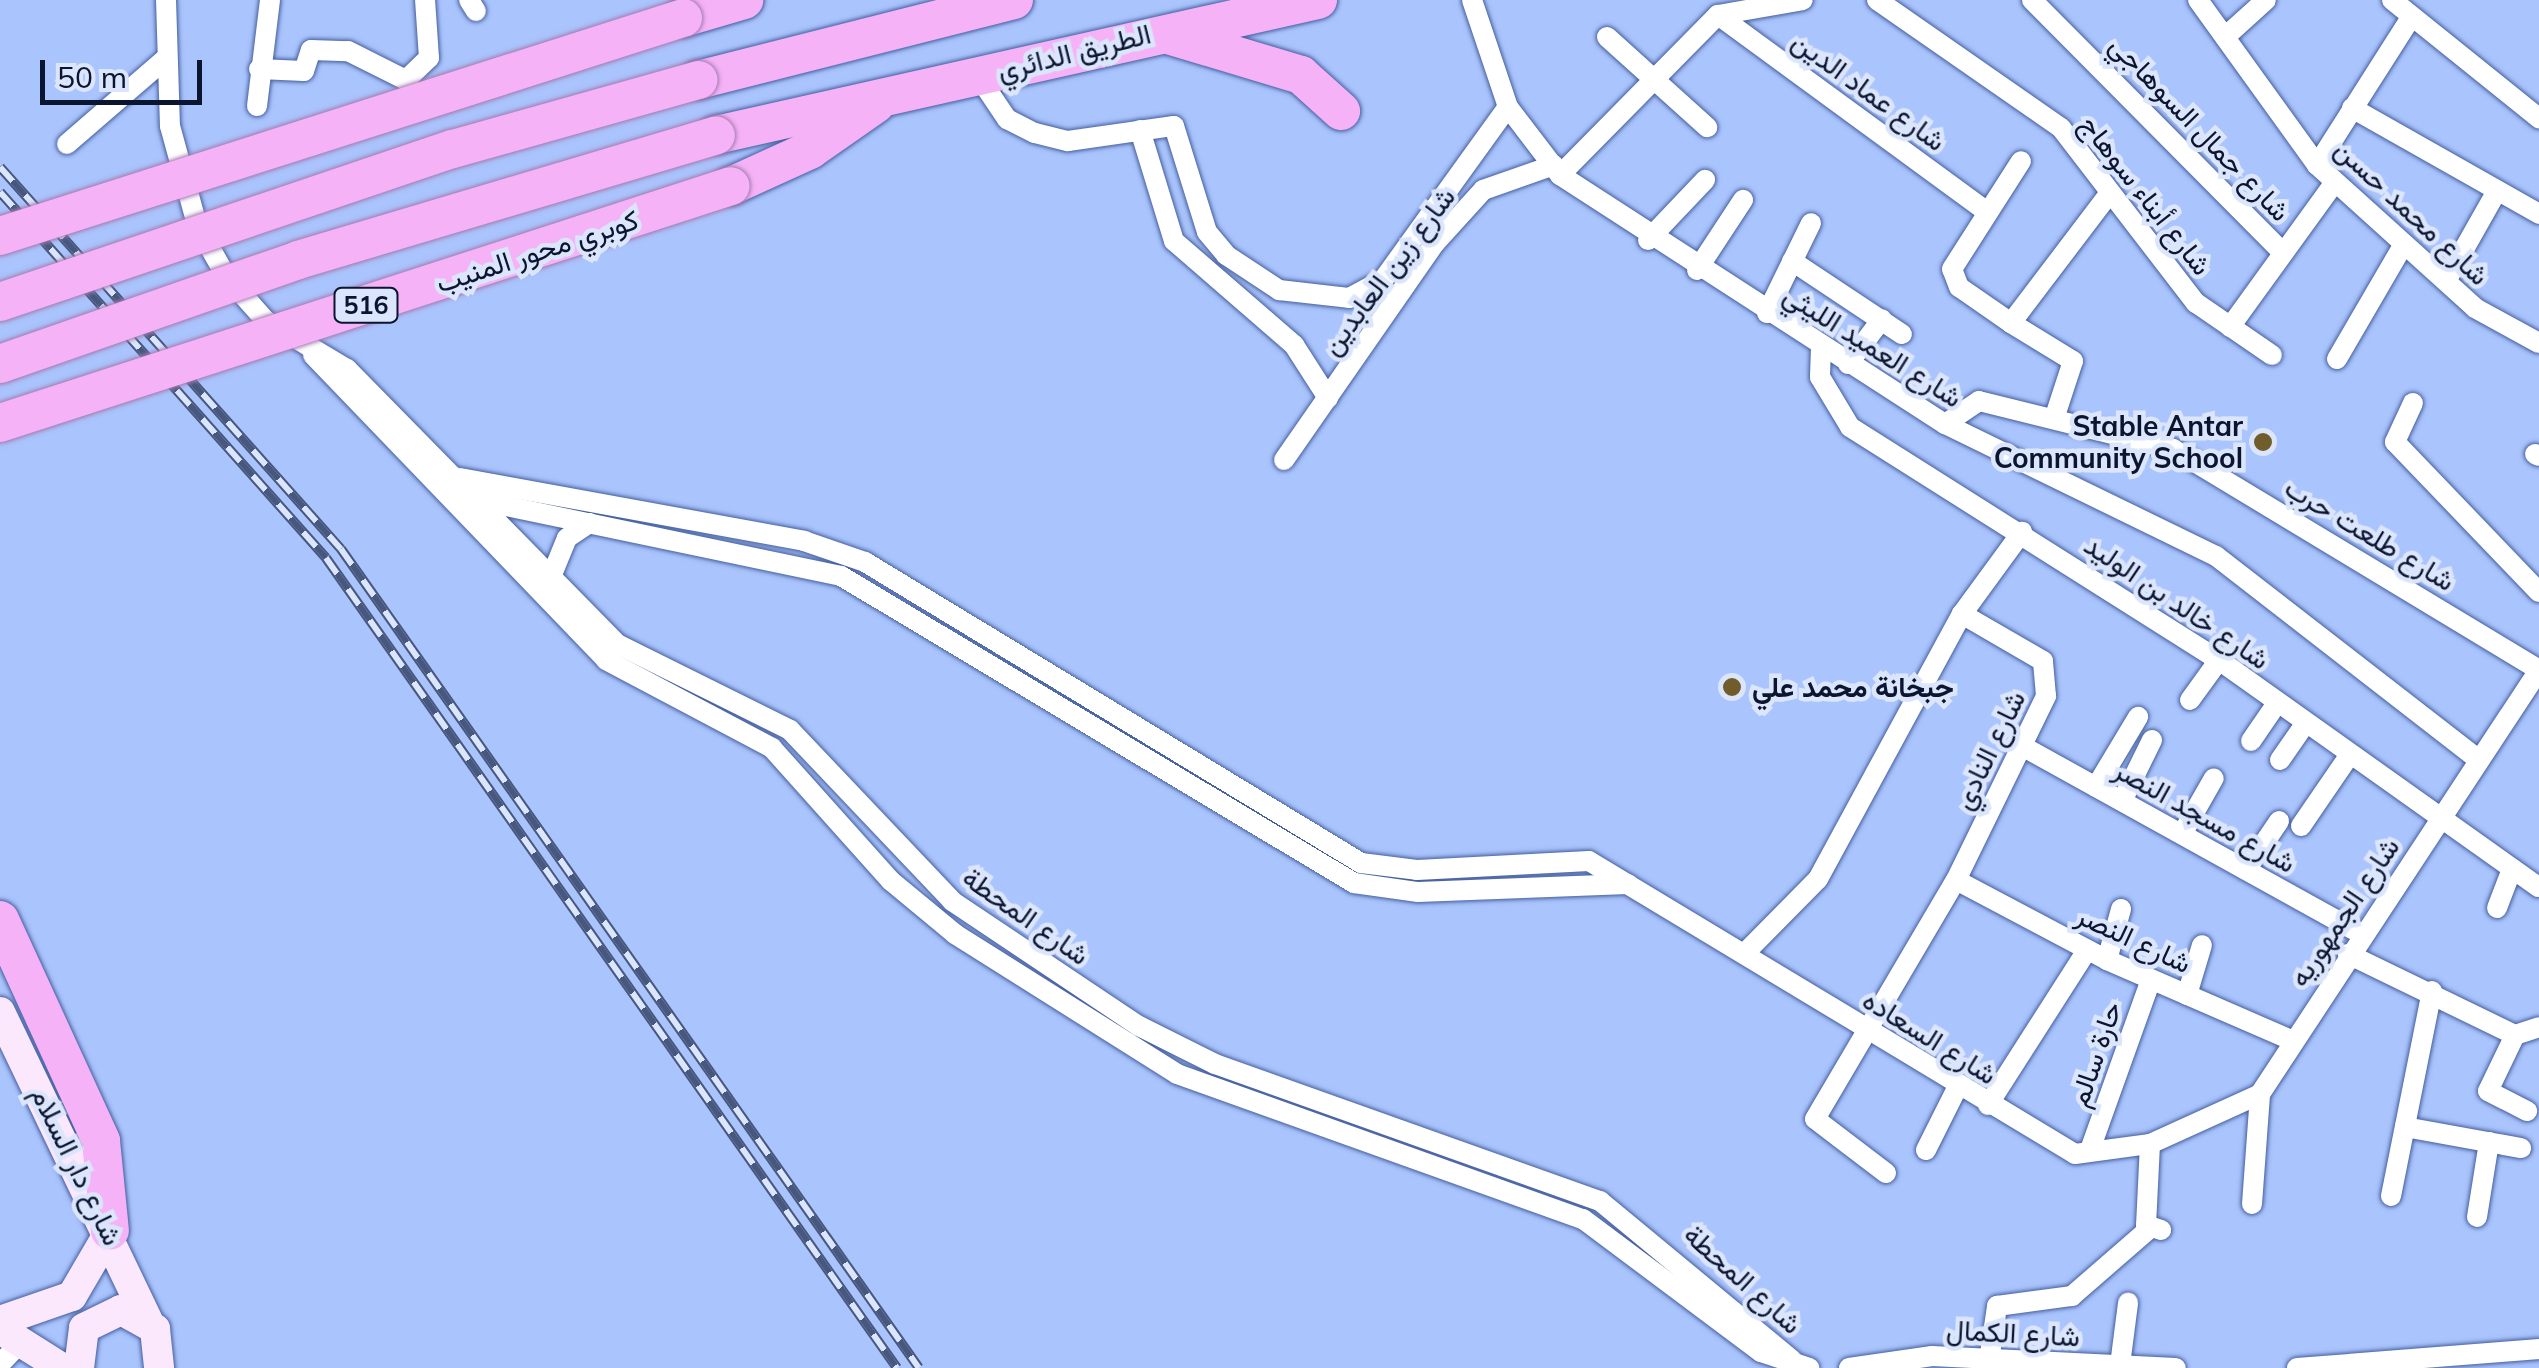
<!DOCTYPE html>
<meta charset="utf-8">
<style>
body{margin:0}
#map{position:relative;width:2539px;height:1368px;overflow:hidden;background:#aac4fd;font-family:Mulish,Vazirmatn,sans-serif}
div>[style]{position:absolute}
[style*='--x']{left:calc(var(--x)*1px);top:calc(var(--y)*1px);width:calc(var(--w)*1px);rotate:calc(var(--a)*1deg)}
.roads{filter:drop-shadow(0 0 2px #455f9f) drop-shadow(0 0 2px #455f9f)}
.minor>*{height:20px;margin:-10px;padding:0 10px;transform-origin:10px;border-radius:10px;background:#fff}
.secondary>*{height:30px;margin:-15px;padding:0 15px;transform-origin:15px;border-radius:15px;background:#fce8fc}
.motorway>*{height:38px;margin:-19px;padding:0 19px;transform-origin:19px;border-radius:19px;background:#f5b2f6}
.rail>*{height:10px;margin-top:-5px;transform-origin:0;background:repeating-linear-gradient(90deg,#dbe5fb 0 19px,#47577d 0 38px);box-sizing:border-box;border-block:2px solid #47577d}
.bridges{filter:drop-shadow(0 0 2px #a37bb0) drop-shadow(0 0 2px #a37bb0)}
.motorway-bridge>*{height:38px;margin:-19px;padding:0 19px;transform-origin:19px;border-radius:19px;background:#f5b2f6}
.dots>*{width:28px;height:28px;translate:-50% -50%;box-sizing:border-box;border:5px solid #dbe5fb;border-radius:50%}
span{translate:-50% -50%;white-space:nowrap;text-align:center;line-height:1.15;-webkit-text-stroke:9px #dbe5fb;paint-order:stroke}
.shield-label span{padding:2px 8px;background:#dbe5fb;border:2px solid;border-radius:8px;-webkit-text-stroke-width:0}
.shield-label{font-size:25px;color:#0b152f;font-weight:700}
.street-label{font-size:28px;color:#0b152f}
.poi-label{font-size:28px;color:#0b152f;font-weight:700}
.right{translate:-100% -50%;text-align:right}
.left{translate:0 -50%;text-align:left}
.scale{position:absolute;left:40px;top:60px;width:162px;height:45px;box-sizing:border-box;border:5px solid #0b152f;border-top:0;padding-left:12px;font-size:30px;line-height:35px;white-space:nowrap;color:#0b152f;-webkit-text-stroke:8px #dbe5fb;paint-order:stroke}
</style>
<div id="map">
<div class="roads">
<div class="minor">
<i style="--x:166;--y:0;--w:126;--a:88.2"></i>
<i style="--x:170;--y:126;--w:103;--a:74.7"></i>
<i style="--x:197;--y:225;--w:59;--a:60.4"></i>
<i style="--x:226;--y:276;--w:59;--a:48.4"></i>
<i style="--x:265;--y:320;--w:96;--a:30.9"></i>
<i style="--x:347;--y:369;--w:385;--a:45.5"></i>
<i style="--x:617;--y:644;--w:193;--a:26.4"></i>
<i style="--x:790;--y:730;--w:236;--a:46.5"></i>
<i style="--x:952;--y:901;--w:225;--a:33.8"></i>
<i style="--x:1139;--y:1026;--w:85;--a:26.6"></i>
<i style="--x:1215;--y:1064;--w:409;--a:19.6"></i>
<i style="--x:1600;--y:1201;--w:249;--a:39.6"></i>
<i style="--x:469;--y:0;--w:13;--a:58"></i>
<i style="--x:1472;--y:0;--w:113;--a:71.4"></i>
<i style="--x:1508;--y:107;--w:86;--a:52.6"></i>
<i style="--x:1560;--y:175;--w:459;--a:32.9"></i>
<i style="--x:1945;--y:424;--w:301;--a:26"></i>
<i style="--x:2216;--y:556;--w:333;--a:37.8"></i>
<i style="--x:1877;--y:0;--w:224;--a:34.8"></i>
<i style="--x:2061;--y:128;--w:221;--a:52.4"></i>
<i style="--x:2196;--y:303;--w:92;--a:34.4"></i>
<i style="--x:2032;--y:0;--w:356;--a:45.2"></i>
<i style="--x:2198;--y:0;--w:203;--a:54.2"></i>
<i style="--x:2317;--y:165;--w:213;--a:42.1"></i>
<i style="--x:2475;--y:308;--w:73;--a:28.7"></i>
<i style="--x:2392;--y:0;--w:189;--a:38.8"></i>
<i style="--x:1718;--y:15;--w:333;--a:36.2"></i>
<i style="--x:1718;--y:15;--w:86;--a:-10"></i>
<i style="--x:1607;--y:37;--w:135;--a:42"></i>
<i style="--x:2225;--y:37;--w:55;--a:-42.1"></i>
<i style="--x:259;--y:69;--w:45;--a:2.5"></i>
<i style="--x:304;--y:71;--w:22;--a:-72"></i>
<i style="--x:311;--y:50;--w:37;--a:2"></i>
<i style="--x:348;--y:51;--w:65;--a:26.6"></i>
<i style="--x:406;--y:80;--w:32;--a:-44"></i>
<i style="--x:429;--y:58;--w:58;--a:-93.9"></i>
<i style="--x:978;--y:76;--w:52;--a:56"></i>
<i style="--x:1007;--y:119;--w:31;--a:27"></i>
<i style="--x:1035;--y:133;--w:34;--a:14"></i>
<i style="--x:1068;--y:141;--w:107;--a:-8.1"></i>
<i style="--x:1174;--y:126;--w:111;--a:72.7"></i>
<i style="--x:1207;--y:232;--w:30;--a:50"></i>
<i style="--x:1226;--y:255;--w:64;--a:33.4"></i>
<i style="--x:1279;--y:290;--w:70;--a:6.5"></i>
<i style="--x:1349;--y:298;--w:38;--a:-28"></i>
<i style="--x:1383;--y:280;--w:213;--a:-54.2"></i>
<i style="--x:257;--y:106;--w:107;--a:-83"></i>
<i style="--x:2352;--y:108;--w:215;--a:29.5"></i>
<i style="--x:1140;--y:130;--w:116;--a:73"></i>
<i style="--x:1174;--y:241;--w:159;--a:40.9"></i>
<i style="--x:1294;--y:345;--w:63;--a:57.3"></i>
<i style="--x:67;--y:144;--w:130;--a:-40.9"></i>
<i style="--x:2317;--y:165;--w:173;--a:-57.5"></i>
<i style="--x:1560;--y:175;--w:225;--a:-45.4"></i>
<i style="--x:1648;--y:240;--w:83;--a:-46.5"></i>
<i style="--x:1792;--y:261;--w:132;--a:33.6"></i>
<i style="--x:1697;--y:270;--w:84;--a:-56.7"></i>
<i style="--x:2446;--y:281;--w:103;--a:-60.5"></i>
<i style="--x:1767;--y:313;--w:100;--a:-63.9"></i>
<i style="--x:2011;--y:323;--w:63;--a:-145.3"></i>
<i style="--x:1959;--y:287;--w:19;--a:-111"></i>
<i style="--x:1952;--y:269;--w:128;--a:-57.4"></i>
<i style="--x:2230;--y:327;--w:179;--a:-54.1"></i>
<i style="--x:1821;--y:347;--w:30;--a:92"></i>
<i style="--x:1820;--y:377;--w:58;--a:59"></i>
<i style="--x:1850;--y:427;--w:436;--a:32.3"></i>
<i style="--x:2219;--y:660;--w:392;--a:35.4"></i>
<i style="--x:313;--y:355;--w:423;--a:46.1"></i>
<i style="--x:606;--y:660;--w:188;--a:27.9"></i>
<i style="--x:772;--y:748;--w:178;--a:48.2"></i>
<i style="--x:891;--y:881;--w:83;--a:39.6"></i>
<i style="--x:955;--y:934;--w:262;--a:32.2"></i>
<i style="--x:1177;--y:1074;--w:431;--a:19.7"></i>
<i style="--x:1583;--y:1219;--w:222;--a:36.8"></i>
<i style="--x:1761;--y:1352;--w:51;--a:18.4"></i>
<i style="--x:2337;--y:359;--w:133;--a:-59.8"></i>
<i style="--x:1848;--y:364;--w:56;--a:-52.9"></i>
<i style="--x:2413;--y:403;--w:43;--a:114.8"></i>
<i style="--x:2395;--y:442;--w:208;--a:46.2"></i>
<i style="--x:2054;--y:419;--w:61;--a:-71.9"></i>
<i style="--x:2073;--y:361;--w:73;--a:-148.5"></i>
<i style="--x:2011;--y:323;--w:162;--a:-52.8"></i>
<i style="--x:1945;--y:424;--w:41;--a:-34.1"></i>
<i style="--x:1979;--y:401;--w:200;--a:13.9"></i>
<i style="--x:2173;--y:449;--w:428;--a:31.1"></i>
<i style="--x:2535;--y:454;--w:4;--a:27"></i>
<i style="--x:1284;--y:460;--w:264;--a:-55.2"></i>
<i style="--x:1435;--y:243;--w:72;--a:-47.8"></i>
<i style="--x:1483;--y:190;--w:75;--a:-19.4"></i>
<i style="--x:459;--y:478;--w:351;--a:10.3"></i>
<i style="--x:804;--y:541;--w:65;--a:19"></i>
<i style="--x:865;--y:562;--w:580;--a:31.25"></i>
<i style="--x:1361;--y:863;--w:56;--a:7.1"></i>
<i style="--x:1417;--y:870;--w:172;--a:-3"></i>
<i style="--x:1589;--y:861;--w:567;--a:31.08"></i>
<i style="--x:2075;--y:1154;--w:76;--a:-7.6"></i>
<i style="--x:2150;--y:1144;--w:121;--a:-24.4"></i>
<i style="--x:482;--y:501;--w:367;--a:11.8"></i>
<i style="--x:841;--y:576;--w:598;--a:30.9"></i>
<i style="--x:1354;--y:883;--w:65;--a:8"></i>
<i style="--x:1418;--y:892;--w:210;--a:-2.2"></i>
<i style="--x:551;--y:577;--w:42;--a:-67.7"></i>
<i style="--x:567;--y:538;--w:27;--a:-34"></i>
<i style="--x:2190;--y:700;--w:49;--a:-54.1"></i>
<i style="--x:2251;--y:741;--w:46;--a:-55.6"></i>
<i style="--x:2022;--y:746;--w:388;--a:29"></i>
<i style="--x:2280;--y:760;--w:44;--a:-55.2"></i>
<i style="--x:2096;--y:787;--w:82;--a:-59"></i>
<i style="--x:2122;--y:801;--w:68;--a:-63.8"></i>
<i style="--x:2301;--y:826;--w:85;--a:-55.6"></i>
<i style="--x:2182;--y:834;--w:64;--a:-60.3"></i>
<i style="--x:2246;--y:870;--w:59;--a:-56"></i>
<i style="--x:1956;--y:880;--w:171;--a:27.9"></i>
<i style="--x:2107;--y:960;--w:203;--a:23.5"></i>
<i style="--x:2497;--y:908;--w:42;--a:-69"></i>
<i style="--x:1744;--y:954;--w:105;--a:-45.4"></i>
<i style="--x:1818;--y:879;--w:302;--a:-61.5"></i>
<i style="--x:2348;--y:954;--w:186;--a:25.9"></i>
<i style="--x:2515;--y:1035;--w:25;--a:-18"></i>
<i style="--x:2107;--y:960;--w:53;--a:-74.6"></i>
<i style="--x:2187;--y:995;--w:52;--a:-73.3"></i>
<i style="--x:2515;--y:1035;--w:62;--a:115.7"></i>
<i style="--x:2488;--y:1091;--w:44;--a:27.1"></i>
<i style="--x:1988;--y:1105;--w:184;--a:-57.4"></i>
<i style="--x:2405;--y:1127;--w:118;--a:10.3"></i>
<i style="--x:2150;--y:1144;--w:81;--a:92.8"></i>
<i style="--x:2146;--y:1225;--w:16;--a:18"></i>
<i style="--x:2091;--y:1147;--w:178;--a:-70.3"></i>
<i style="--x:1926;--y:1150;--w:72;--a:-63.4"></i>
<i style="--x:1886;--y:1173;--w:89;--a:-142.7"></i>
<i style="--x:1815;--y:1119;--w:277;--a:-59.5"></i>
<i style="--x:1956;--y:880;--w:205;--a:-63.9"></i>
<i style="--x:2046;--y:696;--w:35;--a:-95"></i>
<i style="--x:2043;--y:661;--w:94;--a:-149.9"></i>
<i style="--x:1962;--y:614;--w:102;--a:-53.8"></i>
<i style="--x:2391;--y:1196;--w:209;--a:-78.7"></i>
<i style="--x:2252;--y:1204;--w:110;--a:-85.8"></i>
<i style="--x:2260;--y:1094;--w:508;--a:-56.65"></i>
<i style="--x:2477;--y:1217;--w:76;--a:-80.9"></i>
<i style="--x:0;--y:1364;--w:29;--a:-46"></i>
<i style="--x:2120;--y:1365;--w:63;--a:-82.6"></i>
<i style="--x:1849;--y:1368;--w:84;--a:-8.2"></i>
<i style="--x:1932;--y:1356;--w:244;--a:2.8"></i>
<i style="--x:1988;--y:1368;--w:63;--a:-81.7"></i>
<i style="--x:1997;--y:1306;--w:76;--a:-7.6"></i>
<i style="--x:2072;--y:1296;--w:102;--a:-41"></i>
<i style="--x:2297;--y:1368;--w:243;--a:-4.5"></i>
</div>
<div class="secondary">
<i style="--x:0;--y:1012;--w:345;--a:64.4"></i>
<i style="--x:0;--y:1321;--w:76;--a:-19.1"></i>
<i style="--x:72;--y:1296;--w:75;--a:-59.7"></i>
<i style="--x:0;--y:1329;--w:73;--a:32.2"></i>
<i style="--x:79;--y:1368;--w:40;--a:-82.9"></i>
<i style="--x:84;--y:1328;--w:41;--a:-25.9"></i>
<i style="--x:121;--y:1310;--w:39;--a:29"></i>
<i style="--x:155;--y:1329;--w:39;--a:84"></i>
</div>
<div class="motorway">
<i style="--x:683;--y:18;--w:64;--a:-16.4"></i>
<i style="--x:1168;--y:35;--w:139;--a:16.7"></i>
<i style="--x:1301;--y:75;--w:54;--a:42"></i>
<i style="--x:698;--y:80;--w:326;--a:-14.2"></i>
<i style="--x:716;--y:135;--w:617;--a:-12.64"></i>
<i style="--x:731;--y:186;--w:87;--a:-24.5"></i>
<i style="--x:810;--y:150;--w:80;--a:-34.9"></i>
<i style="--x:0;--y:920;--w:243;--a:65.4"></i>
<i style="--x:101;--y:1141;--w:90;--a:84.3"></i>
</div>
</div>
<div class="rail">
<i style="--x:0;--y:167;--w:512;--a:48.25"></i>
<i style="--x:341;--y:549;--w:1002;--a:54.79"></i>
<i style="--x:0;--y:192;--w:490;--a:48.3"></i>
<i style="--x:326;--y:558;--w:991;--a:54.82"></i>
</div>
<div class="bridges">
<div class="motorway-bridge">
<i style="--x:0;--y:236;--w:717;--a:-17.7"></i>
<i style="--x:0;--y:302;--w:478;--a:-18.7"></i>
<i style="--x:453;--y:149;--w:255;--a:-15.7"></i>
<i style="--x:0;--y:364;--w:316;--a:-19.2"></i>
<i style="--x:298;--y:260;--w:436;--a:-16.6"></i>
<i style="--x:0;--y:423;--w:768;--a:-17.96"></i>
</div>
</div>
<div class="dots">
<i style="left:2263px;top:442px;background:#715c2c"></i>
<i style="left:1732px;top:687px;background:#715c2c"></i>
</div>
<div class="shield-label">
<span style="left:366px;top:305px">516</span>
</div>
<div class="street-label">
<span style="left:1074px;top:52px;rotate:-14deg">الطريق الدائري</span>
<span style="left:1869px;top:91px;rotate:36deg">شارع عماد الدين</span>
<span style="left:2200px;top:128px;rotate:46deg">شارع جمال السوهاجي</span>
<span style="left:2146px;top:195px;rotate:52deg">شارع أبناء سوهاج</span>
<span style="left:2412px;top:212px;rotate:43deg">شارع محمد حسن</span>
<span style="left:537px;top:251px;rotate:-18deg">كوبري محور المنيب</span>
<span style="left:1388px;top:271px;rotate:-53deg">شارع زين العابدين</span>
<span style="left:1873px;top:346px;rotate:32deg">شارع العميد الليثي</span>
<span style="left:2370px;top:534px;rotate:31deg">شارع طلعت حرب</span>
<span style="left:2177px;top:602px;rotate:34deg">شارع خالد بن الوليد</span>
<span style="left:1989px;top:750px;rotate:-64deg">شارع النادي</span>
<span style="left:2205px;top:816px;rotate:29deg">شارع مسجد النصر</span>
<span style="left:2344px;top:912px;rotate:-56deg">شارع الجمهوريه</span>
<span style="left:1026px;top:916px;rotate:35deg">شارع المحطة</span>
<span style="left:2134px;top:939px;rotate:25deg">شارع النصر</span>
<span style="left:1930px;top:1037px;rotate:32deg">شارع السعاده</span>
<span style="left:2095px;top:1054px;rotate:-71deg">حارة سالم</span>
<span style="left:77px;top:1166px;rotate:64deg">شارع دار السلام</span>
<span style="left:1743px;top:1279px;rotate:42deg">شارع المحطة</span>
<span style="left:2013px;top:1333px;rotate:3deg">شارع الكمال</span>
</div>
<div class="poi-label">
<span class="right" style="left:2243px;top:442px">Stable Antar<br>Community School</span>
<span class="left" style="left:1752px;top:687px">جبخانة محمد علي</span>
</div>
<div class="scale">50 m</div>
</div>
